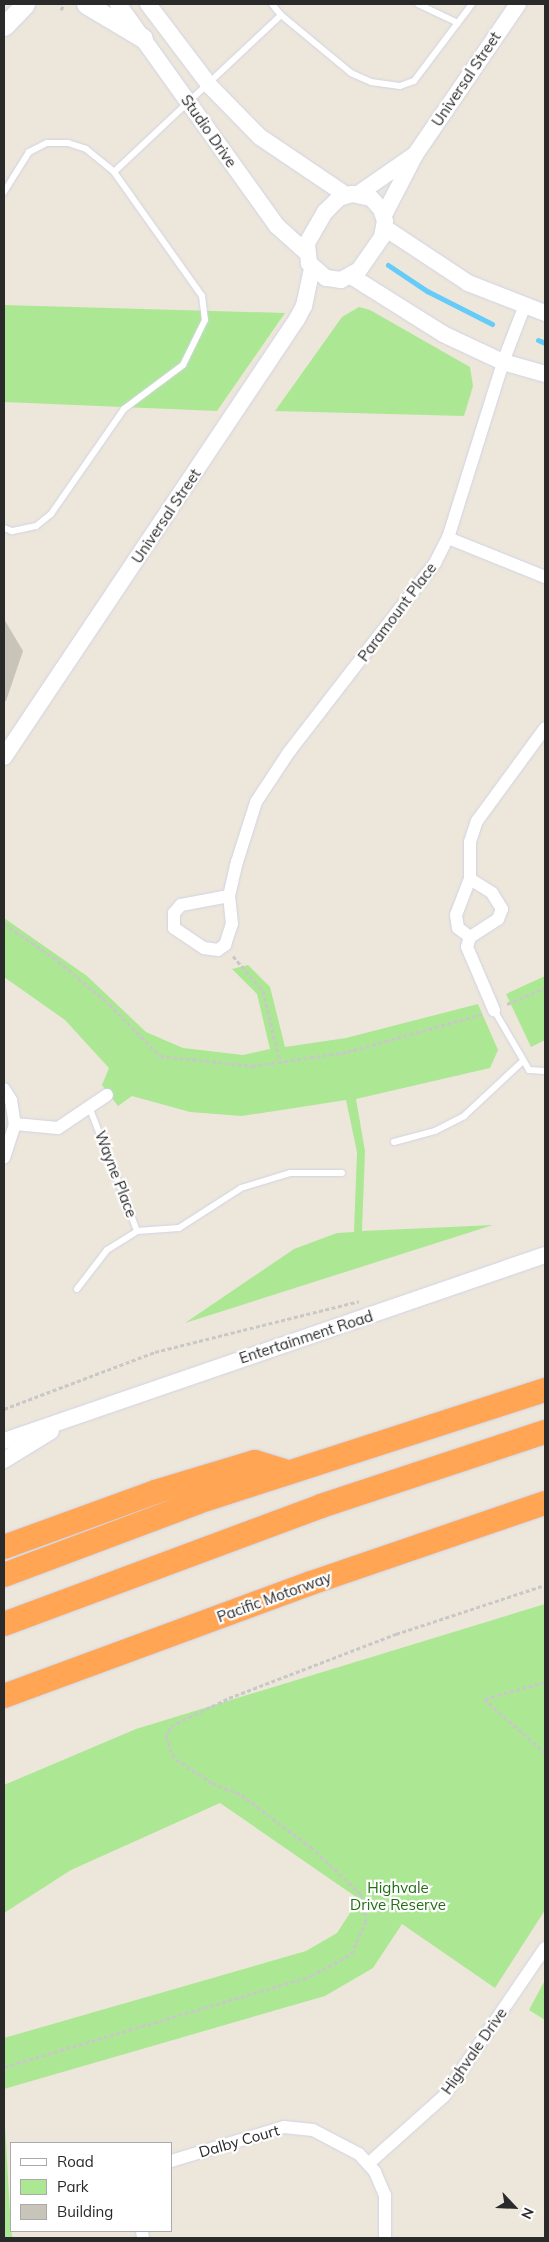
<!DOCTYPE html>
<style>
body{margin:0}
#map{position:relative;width:549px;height:2242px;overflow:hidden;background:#ede6db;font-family:Mulish,sans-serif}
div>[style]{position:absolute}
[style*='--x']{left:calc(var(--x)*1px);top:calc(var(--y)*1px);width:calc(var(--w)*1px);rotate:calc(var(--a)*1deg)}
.green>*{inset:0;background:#ace893}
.stream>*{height:5px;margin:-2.5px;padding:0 2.5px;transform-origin:2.5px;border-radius:2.5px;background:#65cbf8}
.building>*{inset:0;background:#c8c4b9}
.path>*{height:3px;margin-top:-1.5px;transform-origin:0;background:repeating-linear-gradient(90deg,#c8c8c8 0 4px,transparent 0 6.5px)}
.roads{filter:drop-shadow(0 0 1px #d0d3e4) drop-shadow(0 0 1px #d0d3e4)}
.service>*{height:6px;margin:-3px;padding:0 3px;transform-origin:3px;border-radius:3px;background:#fff}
.minor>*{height:12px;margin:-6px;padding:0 6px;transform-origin:6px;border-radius:6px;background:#fff}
.tertiary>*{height:16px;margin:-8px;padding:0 8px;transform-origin:8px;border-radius:8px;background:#fff}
.secondary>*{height:19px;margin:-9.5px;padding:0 9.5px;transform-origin:9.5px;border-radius:9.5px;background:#fff}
.motorway>*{height:24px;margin:-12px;padding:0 12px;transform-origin:12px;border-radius:12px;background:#ffa554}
span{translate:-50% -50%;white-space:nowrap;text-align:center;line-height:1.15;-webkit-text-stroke:4.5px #fff;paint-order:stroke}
.street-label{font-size:15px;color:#2a2a2a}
.park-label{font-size:15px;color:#236d14}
.frame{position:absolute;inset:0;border:5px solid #2a2a2a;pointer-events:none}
.legend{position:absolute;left:10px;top:2142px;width:162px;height:90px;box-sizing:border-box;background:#fff;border:1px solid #aaa;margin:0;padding:6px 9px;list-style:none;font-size:15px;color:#2a2a2a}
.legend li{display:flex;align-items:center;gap:10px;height:25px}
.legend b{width:25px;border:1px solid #aaa}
.north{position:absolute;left:489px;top:2182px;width:50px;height:50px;-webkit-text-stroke:4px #fff;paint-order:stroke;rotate:115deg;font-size:14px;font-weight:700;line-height:20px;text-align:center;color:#2a2a2a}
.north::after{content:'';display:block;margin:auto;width:18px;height:22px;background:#2a2a2a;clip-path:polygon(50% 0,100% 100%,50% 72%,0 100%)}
</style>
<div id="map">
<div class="green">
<i style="clip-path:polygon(4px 305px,285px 313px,217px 411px,4px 402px)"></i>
<i style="clip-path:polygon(359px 307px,370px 310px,470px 367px,473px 386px,464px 416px,275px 411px,342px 317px)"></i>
<i style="clip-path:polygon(4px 918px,87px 976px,146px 1032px,183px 1048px,243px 1055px,270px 1049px,257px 994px,232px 969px,248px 965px,270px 987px,285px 1047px,346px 1038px,478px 1004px,498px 1050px,490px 1068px,356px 1099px,365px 1151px,362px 1231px,493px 1225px,185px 1323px,294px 1249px,337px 1233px,354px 1232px,357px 1152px,346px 1100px,242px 1116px,190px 1112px,132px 1096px,118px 1106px,102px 1085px,109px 1068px,65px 1020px,4px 977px)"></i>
<i style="clip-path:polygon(545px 976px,545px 1040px,531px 1047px,506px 994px)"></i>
<i style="clip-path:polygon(545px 1604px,545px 1910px,495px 1988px,402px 1924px,373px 1968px,325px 1996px,4px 2089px,4px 2038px,306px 1951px,337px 1933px,359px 1899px,220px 1803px,71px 1870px,4px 1913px,4px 1785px,136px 1729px)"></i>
<i style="clip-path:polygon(545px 1980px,545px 2020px,529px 2010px)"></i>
<i style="clip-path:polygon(4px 2107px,11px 2231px,13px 2238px,4px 2238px)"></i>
</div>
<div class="stream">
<i style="--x:388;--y:265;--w:47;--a:33.7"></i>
<i style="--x:427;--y:291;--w:73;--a:26.9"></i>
<i style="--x:538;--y:340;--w:8;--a:23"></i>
</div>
<div class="building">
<i style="clip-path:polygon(4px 619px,23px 651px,6px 701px,4px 701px)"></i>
</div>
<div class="path">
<i style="--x:61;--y:10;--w:7;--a:-63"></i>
<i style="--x:4;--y:924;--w:59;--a:34"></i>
<i style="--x:53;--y:957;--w:73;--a:40"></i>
<i style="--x:109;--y:1004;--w:73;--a:45.6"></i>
<i style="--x:160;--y:1056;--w:93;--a:6.2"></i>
<i style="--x:252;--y:1066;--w:96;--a:-8.4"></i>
<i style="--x:347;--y:1052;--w:140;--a:-15.7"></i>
<i style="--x:233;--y:956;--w:46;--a:49.4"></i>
<i style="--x:263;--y:991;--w:73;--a:76.5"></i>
<i style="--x:507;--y:1004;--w:41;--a:-22.8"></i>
<i style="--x:4;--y:1409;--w:161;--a:-20.7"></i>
<i style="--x:155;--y:1352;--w:210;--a:-14"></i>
<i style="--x:545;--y:1682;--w:63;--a:164.4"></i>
<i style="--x:484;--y:1699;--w:81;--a:41.5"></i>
<i style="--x:4;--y:2067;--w:320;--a:-16.5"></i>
<i style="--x:311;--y:1976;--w:46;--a:-28.8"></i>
<i style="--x:351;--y:1954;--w:35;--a:-65"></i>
<i style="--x:366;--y:1922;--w:28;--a:-100"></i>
<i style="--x:361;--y:1894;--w:67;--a:-136.8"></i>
<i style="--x:312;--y:1848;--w:90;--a:-143.1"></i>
<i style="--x:240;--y:1794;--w:30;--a:-159"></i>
<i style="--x:212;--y:1783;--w:45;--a:-146.7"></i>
<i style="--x:174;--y:1758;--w:22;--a:-111"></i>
<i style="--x:166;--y:1737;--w:12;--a:-66"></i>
<i style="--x:171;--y:1726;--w:64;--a:-25.8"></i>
<i style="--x:229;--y:1698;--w:179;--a:-21"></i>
<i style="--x:396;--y:1634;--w:157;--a:-18.2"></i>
</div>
<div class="roads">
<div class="service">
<i style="--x:272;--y:4;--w:14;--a:51"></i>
<i style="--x:281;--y:15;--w:91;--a:39.6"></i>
<i style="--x:351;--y:73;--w:22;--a:24"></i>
<i style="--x:371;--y:82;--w:29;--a:8"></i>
<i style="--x:400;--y:86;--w:15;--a:-20"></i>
<i style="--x:414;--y:81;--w:96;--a:-53"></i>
<i style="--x:418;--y:4;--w:44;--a:25.4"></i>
<i style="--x:114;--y:172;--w:229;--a:-43.2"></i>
<i style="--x:4;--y:192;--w:47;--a:-58"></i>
<i style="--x:29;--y:152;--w:20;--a:-27"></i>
<i style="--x:47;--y:143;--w:21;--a:0"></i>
<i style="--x:68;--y:143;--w:19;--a:18"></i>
<i style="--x:86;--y:149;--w:36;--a:39"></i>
<i style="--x:114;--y:172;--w:152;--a:54.6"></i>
<i style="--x:202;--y:296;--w:24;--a:83"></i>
<i style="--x:205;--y:320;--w:50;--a:116.1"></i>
<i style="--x:183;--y:365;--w:74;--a:143.3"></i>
<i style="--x:124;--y:409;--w:128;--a:124.8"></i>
<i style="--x:51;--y:514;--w:19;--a:141"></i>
<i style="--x:36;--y:526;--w:25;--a:168"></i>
<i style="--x:12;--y:531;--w:9;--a:-159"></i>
<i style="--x:494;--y:1010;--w:69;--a:59.7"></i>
<i style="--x:529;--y:1070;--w:16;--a:4"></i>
<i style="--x:90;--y:1109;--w:131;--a:68.9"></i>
<i style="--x:137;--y:1231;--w:42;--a:-4.1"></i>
<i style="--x:179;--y:1228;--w:74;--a:-32.8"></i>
<i style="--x:241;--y:1188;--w:51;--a:-17"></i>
<i style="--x:290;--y:1173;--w:52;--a:0"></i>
<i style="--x:394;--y:1142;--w:42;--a:-15"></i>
<i style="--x:435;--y:1131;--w:33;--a:-27"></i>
<i style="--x:464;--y:1116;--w:81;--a:-43"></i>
<i style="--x:77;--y:1289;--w:49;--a:-52.4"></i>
<i style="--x:107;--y:1250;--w:36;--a:-32"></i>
</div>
<div class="minor">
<i style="--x:448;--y:538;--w:105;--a:21.9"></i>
<i style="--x:470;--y:879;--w:26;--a:32"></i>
<i style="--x:492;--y:893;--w:19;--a:58"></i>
<i style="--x:502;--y:909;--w:11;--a:112"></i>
<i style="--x:498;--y:919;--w:33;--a:147"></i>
<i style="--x:470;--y:937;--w:15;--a:-143"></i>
<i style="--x:458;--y:928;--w:13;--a:-99"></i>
<i style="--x:456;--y:915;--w:39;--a:-69"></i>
<i style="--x:470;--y:879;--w:37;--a:-90"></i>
<i style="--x:470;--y:842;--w:22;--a:-72"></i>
<i style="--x:477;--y:821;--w:115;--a:-53.8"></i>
<i style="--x:229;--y:896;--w:49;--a:169.4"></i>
<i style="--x:181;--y:905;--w:11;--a:131"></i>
<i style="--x:174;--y:913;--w:15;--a:90"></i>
<i style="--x:174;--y:928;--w:36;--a:34"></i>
<i style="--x:204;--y:948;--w:14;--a:8"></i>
<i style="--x:218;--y:950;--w:9;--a:-36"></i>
<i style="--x:225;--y:945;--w:22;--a:-72"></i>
<i style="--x:232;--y:924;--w:28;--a:-96"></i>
<i style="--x:229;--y:896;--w:35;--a:-77"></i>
<i style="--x:237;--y:862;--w:63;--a:-72.4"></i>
<i style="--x:256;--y:802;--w:60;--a:-56.6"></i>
<i style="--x:289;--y:752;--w:239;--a:-52.3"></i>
<i style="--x:435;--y:563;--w:28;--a:-63"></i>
<i style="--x:448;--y:538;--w:184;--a:-72.6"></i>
<i style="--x:503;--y:362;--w:61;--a:-68.9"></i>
<i style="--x:470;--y:937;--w:10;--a:107"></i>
<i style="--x:467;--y:947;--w:69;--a:66.8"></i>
<i style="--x:4;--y:1089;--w:13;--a:58"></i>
<i style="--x:11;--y:1100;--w:24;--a:81"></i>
<i style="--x:15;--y:1124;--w:35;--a:108"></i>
<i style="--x:15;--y:1124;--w:43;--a:5.3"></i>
<i style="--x:58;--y:1128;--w:59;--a:-34"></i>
<i style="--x:171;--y:2161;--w:118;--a:-16.7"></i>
<i style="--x:284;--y:2127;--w:29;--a:6"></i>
<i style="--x:313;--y:2130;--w:52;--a:27.6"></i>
<i style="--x:359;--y:2154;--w:24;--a:48"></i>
<i style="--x:375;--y:2172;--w:25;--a:67"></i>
<i style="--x:385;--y:2195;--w:43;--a:90"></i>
<i style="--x:368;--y:2164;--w:102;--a:-41.8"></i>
<i style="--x:444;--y:2096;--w:179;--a:-55.7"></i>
<i style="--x:142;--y:2231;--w:7;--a:82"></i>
</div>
<div class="tertiary">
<i style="--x:118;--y:4;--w:273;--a:54.4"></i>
<i style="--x:277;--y:226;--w:39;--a:42"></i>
<i style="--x:148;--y:4;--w:103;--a:52.9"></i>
<i style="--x:210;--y:86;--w:71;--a:45.6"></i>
<i style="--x:260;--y:137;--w:104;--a:34"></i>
<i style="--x:352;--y:194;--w:19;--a:12"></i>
<i style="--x:371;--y:198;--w:15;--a:48"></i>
<i style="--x:381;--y:209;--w:13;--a:72"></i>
<i style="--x:385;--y:221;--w:16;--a:101"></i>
<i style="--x:382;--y:237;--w:40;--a:124.9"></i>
<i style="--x:359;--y:270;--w:21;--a:151"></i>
<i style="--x:341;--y:280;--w:15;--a:-172"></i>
<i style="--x:326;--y:278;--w:23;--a:-139"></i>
<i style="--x:309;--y:263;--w:20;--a:-96"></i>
<i style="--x:307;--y:243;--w:36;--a:-60"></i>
<i style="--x:325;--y:212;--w:20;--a:-45"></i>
<i style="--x:339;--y:198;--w:14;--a:-17"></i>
<i style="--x:358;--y:194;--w:67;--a:-34.6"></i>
<i style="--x:384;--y:215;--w:68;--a:-62.7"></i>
<i style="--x:415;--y:155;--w:183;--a:-55.7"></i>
<i style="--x:385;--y:228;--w:100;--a:33.5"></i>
<i style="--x:468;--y:283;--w:83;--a:21.3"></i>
<i style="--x:351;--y:276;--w:109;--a:32.2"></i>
<i style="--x:443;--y:334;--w:66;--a:25"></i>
<i style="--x:503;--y:362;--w:44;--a:15.9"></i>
<i style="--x:4;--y:757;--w:527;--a:-56.22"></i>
<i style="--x:297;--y:319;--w:15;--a:-62"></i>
<i style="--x:304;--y:306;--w:40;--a:-78"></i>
<i style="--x:4;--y:1441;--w:572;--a:-18.97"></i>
<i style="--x:4;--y:1460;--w:55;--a:-31.7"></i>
</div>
<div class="secondary">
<i style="--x:86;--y:4;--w:66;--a:30.8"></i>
<i style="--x:4;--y:26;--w:30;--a:-46"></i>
</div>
<div class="motorway">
<i style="--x:4;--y:1547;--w:161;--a:-20"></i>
<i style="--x:155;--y:1492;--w:104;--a:-16.7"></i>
<i style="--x:255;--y:1462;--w:34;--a:17"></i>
<i style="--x:4;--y:1575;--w:207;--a:-20.6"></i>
<i style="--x:198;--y:1502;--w:365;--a:-17.9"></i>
<i style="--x:4;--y:1624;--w:338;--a:-20.4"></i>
<i style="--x:321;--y:1506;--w:236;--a:-18.3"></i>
<i style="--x:4;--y:1696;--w:327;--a:-20.2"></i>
<i style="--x:311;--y:1583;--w:247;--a:-18.9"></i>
</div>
</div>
<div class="street-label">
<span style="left:466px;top:79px;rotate:-56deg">Universal Street</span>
<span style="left:209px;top:131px;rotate:55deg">Studio Drive</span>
<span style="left:166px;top:516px;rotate:-56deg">Universal Street</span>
<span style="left:397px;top:612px;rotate:-53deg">Paramount Place</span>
<span style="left:116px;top:1174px;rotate:69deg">Wayne Place</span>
<span style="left:306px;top:1337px;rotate:-18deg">Entertainment Road</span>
<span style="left:274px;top:1597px;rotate:-20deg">Pacific Motorway</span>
<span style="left:474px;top:2051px;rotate:-55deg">Highvale Drive</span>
<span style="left:239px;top:2141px;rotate:-16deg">Dalby Court</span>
</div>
<div class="park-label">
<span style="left:398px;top:1896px">Highvale<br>Drive Reserve</span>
</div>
<div class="frame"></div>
<ul class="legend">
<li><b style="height:6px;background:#fff"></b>Road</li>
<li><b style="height:14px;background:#ace893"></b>Park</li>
<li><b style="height:14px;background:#c8c4b9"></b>Building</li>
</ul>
<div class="north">N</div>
</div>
